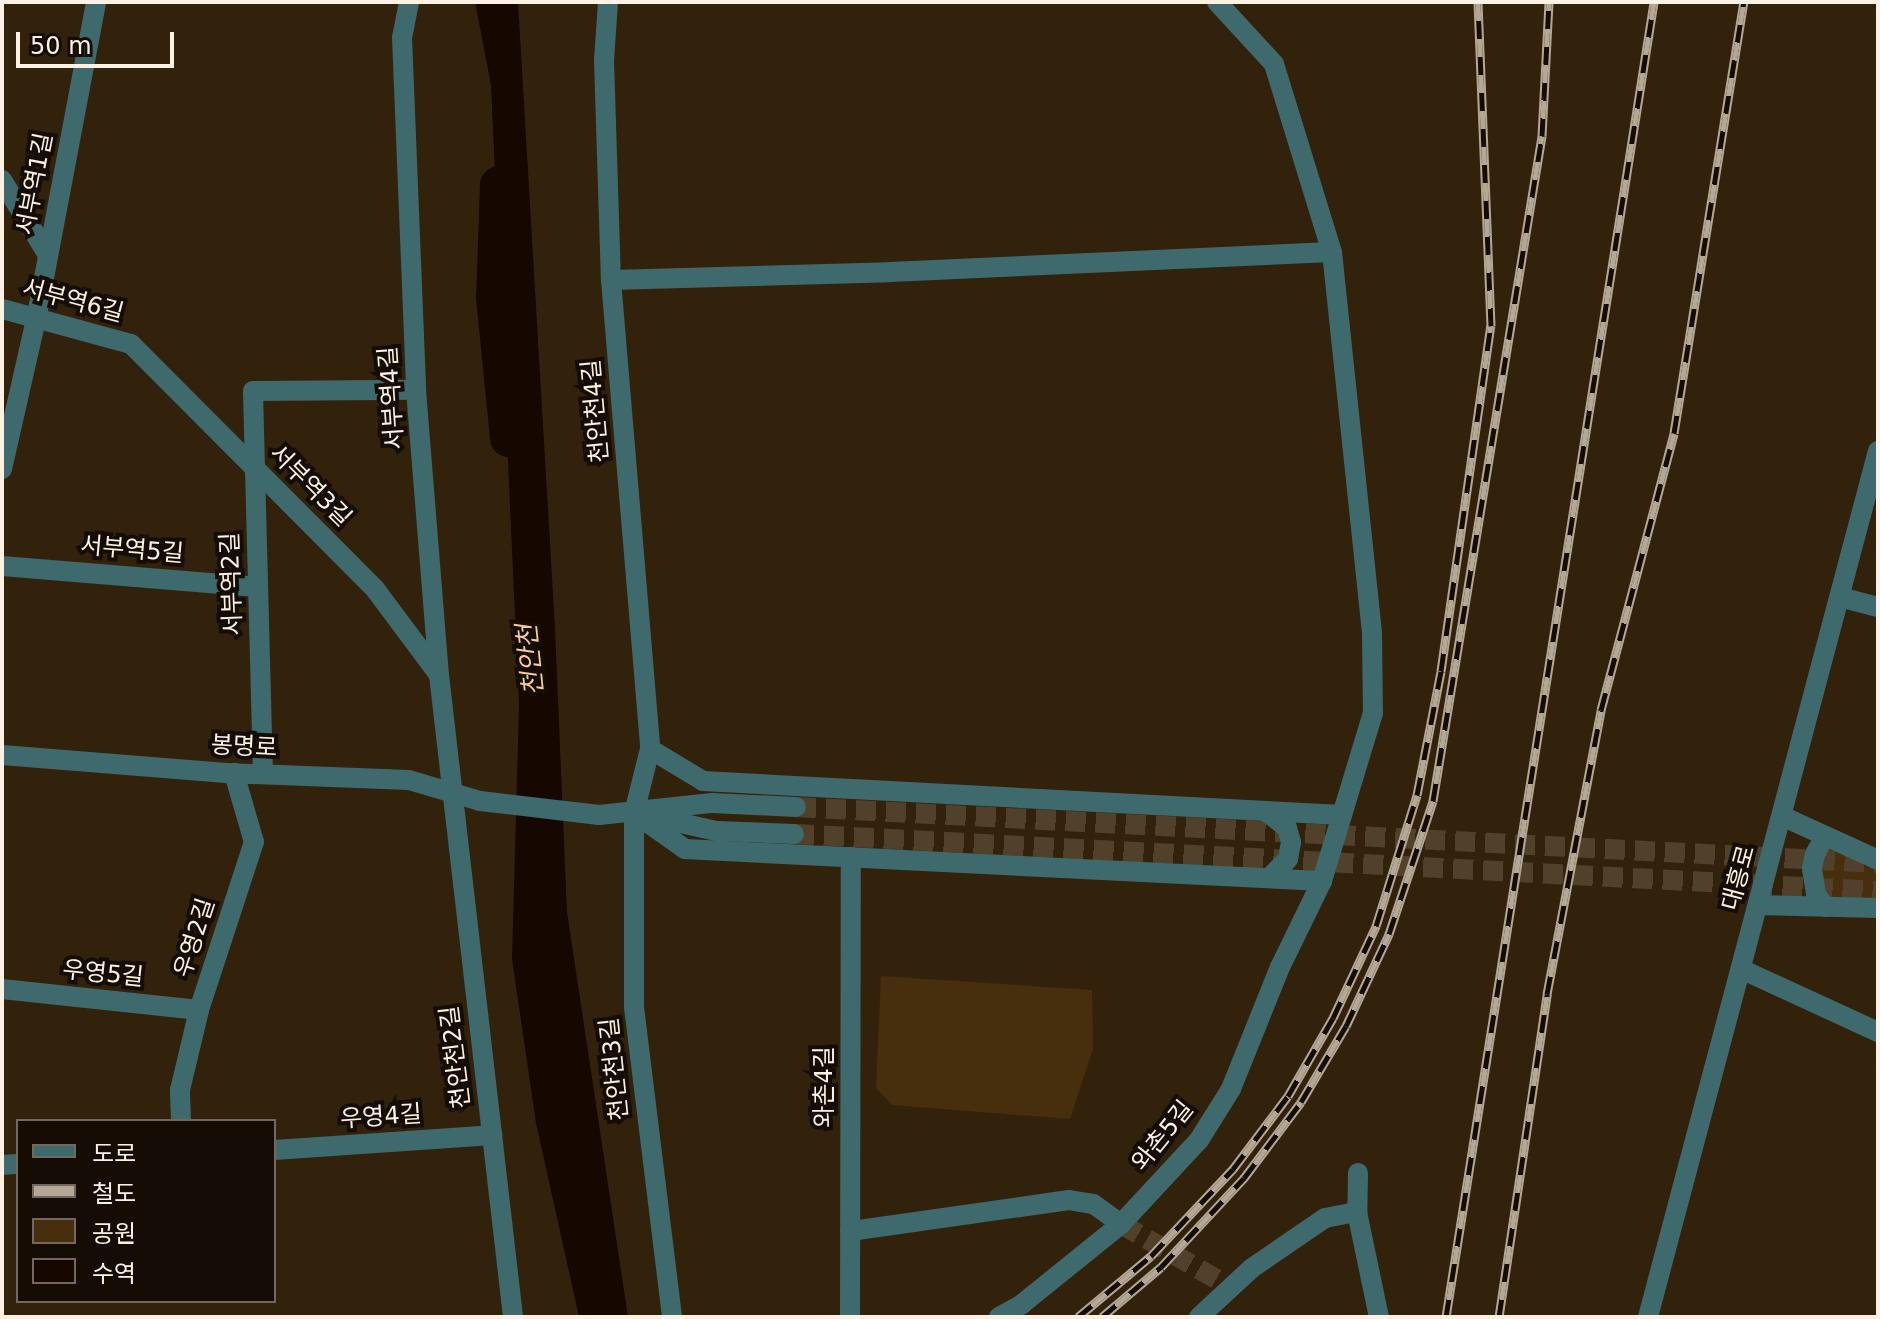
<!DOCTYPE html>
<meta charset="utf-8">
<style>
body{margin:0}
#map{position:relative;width:1880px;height:1319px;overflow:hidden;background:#33220b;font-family:"DejaVu Sans","Noto Sans KR",sans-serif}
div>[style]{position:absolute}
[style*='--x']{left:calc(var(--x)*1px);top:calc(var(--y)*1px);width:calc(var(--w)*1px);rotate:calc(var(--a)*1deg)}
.green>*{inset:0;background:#472e0c}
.water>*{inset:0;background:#160700}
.river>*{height:38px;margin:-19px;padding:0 19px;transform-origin:19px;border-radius:19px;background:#160700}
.minor-tunnel>*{height:20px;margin-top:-10px;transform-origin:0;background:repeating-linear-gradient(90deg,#51412b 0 20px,transparent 0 30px)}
.minor>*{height:20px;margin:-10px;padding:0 10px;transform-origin:10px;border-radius:10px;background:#3e6a6d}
.rail>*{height:9px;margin-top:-4.5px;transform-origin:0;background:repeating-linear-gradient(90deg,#150d05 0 18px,#b5a796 0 36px);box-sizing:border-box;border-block:2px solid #b5a796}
span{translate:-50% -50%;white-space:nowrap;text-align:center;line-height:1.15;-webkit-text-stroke:8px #150d05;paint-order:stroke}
.street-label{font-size:24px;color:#fdf1e3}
.water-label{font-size:26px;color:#f8cc99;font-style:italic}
.frame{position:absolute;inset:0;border:4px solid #fdf1e3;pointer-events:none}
.legend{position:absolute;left:16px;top:1119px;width:260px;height:184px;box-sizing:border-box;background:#150d05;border:2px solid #72685e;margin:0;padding:10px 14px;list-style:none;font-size:24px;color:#fdf1e3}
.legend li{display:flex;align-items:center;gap:16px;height:40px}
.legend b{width:40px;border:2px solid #72685e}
.scale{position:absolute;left:16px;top:32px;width:158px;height:36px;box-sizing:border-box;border:4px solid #fdf1e3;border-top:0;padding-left:10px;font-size:24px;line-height:28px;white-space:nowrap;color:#fdf1e3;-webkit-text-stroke:6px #150d05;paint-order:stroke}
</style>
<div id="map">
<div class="green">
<i style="clip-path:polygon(1830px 845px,1865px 866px,1878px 870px,1878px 903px,1827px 897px,1818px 870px)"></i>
<i style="clip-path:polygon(881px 976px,1092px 990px,1093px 1049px,1070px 1119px,892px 1105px,876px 1088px)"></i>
</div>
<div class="water">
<i style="clip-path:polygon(475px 2px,518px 2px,555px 628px,567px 912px,628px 1317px,579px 1317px,536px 1123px,512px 959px,519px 705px,491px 85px)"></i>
</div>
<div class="river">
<i style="--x:499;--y:185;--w:112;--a:92"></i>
<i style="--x:495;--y:297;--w:142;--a:84.3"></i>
</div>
<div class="minor-tunnel">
<i style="--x:796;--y:807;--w:1083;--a:2.96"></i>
<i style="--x:794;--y:834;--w:1085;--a:3.01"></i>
<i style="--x:1121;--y:1224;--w:126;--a:30"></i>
</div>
<div class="minor">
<i style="--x:409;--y:2;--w:36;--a:101"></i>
<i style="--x:402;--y:37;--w:353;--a:87.7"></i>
<i style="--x:416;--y:390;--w:286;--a:85.4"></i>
<i style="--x:439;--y:675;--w:646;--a:83.42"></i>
<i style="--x:608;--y:2;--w:58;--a:93.9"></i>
<i style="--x:604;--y:60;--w:220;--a:88.2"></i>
<i style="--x:611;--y:280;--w:471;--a:85.2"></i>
<i style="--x:650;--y:749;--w:66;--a:104"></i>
<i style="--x:634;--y:813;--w:194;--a:90"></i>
<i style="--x:634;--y:1007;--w:312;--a:83"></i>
<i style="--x:1217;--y:2;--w:84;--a:47.4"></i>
<i style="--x:1274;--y:64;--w:197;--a:72.9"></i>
<i style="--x:2;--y:180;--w:88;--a:58.5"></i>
<i style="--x:611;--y:280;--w:279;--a:-1.6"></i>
<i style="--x:890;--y:272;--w:442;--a:-2.6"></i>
<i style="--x:1332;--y:252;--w:384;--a:84"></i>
<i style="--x:1372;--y:634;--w:79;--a:89.3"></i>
<i style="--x:1373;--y:713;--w:176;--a:106.9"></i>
<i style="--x:1322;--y:881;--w:96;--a:116"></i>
<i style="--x:1280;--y:967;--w:131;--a:111.9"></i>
<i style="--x:1231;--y:1089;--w:60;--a:122.1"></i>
<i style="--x:1199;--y:1140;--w:115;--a:132.9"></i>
<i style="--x:1121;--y:1224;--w:34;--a:-144"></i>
<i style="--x:1093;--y:1204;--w:24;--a:-171"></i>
<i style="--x:1069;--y:1200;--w:221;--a:171.9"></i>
<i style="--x:2;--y:309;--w:134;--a:15.2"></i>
<i style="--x:131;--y:344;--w:346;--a:45.1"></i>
<i style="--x:375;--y:589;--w:107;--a:53.3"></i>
<i style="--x:2;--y:469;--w:158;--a:-77.2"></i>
<i style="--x:37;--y:315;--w:319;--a:-79.3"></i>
<i style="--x:2;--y:566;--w:257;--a:4.7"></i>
<i style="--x:1840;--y:597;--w:39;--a:15"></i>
<i style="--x:650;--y:749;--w:62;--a:31.1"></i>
<i style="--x:703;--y:781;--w:640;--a:3.05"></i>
<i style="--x:2;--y:755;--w:225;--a:4.6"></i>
<i style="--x:226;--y:773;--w:183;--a:2.2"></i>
<i style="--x:409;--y:780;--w:74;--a:16.5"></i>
<i style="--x:480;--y:801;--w:120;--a:6.7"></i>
<i style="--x:599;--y:815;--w:114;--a:-6.1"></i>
<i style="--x:712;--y:803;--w:84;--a:2.7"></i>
<i style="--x:263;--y:774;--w:383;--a:-91.5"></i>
<i style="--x:253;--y:391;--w:163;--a:-0.4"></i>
<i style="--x:634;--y:813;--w:62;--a:35.2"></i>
<i style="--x:685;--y:849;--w:638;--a:2.88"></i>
<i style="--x:1268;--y:813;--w:24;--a:38"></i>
<i style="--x:1287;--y:828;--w:15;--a:74"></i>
<i style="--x:1291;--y:842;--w:17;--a:100"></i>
<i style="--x:1288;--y:859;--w:27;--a:135"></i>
<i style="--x:649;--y:816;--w:69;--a:12.6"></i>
<i style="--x:716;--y:831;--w:78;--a:2.2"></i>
<i style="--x:1782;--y:816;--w:106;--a:24.6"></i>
<i style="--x:1758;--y:905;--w:120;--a:1.4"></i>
<i style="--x:1825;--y:907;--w:16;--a:-125"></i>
<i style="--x:1816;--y:894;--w:26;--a:-99"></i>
<i style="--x:1812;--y:868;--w:14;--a:-78"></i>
<i style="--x:1815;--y:854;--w:20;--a:-60"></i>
<i style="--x:1741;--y:969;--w:151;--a:24.7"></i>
<i style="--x:2;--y:989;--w:198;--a:6.1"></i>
<i style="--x:181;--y:1121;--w:31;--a:-92"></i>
<i style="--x:180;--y:1090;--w:82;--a:-76.6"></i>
<i style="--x:199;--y:1010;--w:177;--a:-71.9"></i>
<i style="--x:254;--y:842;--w:72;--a:-106.2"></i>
<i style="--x:274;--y:1150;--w:219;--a:-3.9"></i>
<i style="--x:2;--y:1165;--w:16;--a:-4"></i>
<i style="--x:1358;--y:1173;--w:39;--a:91"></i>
<i style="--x:1357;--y:1212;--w:107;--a:78.2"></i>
<i style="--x:850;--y:1317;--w:460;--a:-89.9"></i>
<i style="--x:999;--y:1317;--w:26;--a:-29"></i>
<i style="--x:1022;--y:1304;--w:127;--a:-38.9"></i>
<i style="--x:1199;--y:1317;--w:72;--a:-42.8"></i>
<i style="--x:1252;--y:1268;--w:88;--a:-34.4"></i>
<i style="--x:1325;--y:1218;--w:33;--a:-11"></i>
<i style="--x:1648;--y:1317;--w:896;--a:-75.13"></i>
</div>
<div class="rail">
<i style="--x:1078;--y:1317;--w:95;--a:-39.9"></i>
<i style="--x:1151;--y:1256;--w:120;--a:-46.7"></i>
<i style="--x:1233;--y:1169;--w:91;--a:-53"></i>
<i style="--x:1288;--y:1096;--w:90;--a:-60"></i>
<i style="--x:1333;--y:1018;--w:102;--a:-64.9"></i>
<i style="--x:1376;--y:926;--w:137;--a:-72.6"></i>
<i style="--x:1417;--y:795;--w:126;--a:-79"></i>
<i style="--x:1441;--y:671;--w:349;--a:-81.8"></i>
<i style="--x:1491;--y:326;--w:324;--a:-92.3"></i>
<i style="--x:1102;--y:1317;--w:77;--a:-40.3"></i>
<i style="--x:1161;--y:1267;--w:122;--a:-47"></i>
<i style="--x:1244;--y:1178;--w:95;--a:-53.1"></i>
<i style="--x:1301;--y:1102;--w:88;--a:-59.4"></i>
<i style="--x:1346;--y:1026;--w:102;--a:-64.9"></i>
<i style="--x:1389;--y:934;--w:140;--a:-71.7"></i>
<i style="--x:1433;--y:801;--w:674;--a:-80.69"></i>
<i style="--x:1542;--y:136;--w:134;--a:-87"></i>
<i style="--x:1446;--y:1317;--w:1331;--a:-81.01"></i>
<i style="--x:1499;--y:1317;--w:327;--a:-81.5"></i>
<i style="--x:1547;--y:994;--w:289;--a:-79.2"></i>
<i style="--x:1601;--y:710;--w:286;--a:-75.2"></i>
<i style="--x:1674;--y:433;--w:437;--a:-80.8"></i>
</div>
<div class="street-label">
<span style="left:35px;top:184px;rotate:-79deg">서부역1길</span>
<span style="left:73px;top:301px;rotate:15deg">서부역6길</span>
<span style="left:392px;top:398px;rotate:-94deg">서부역4길</span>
<span style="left:596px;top:411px;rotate:-95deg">천안천4길</span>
<span style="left:310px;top:486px;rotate:45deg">서부역3길</span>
<span style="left:132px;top:550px;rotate:5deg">서부역5길</span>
<span style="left:232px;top:584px;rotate:-92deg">서부역2길</span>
<span style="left:244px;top:747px;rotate:3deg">봉명로</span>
<span style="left:1739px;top:878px;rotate:-75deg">대흥로</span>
<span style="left:195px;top:938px;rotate:-72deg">우영2길</span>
<span style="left:103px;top:974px;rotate:6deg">우영5길</span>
<span style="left:456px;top:1057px;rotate:-97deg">천안천2길</span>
<span style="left:615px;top:1069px;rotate:-96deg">천안천3길</span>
<span style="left:825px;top:1087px;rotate:-90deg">와촌4길</span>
<span style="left:381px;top:1117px;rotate:-4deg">우영4길</span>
<span style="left:1163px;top:1136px;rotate:-51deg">와촌5길</span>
</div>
<div class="water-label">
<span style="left:531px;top:660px;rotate:-96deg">천안천</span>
</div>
<div class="frame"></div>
<ul class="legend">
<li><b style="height:10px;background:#3e6a6d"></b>도로</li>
<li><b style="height:10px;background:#b5a796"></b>철도</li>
<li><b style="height:22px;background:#472e0c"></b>공원</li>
<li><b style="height:22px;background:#160700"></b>수역</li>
</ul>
<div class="scale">50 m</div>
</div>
